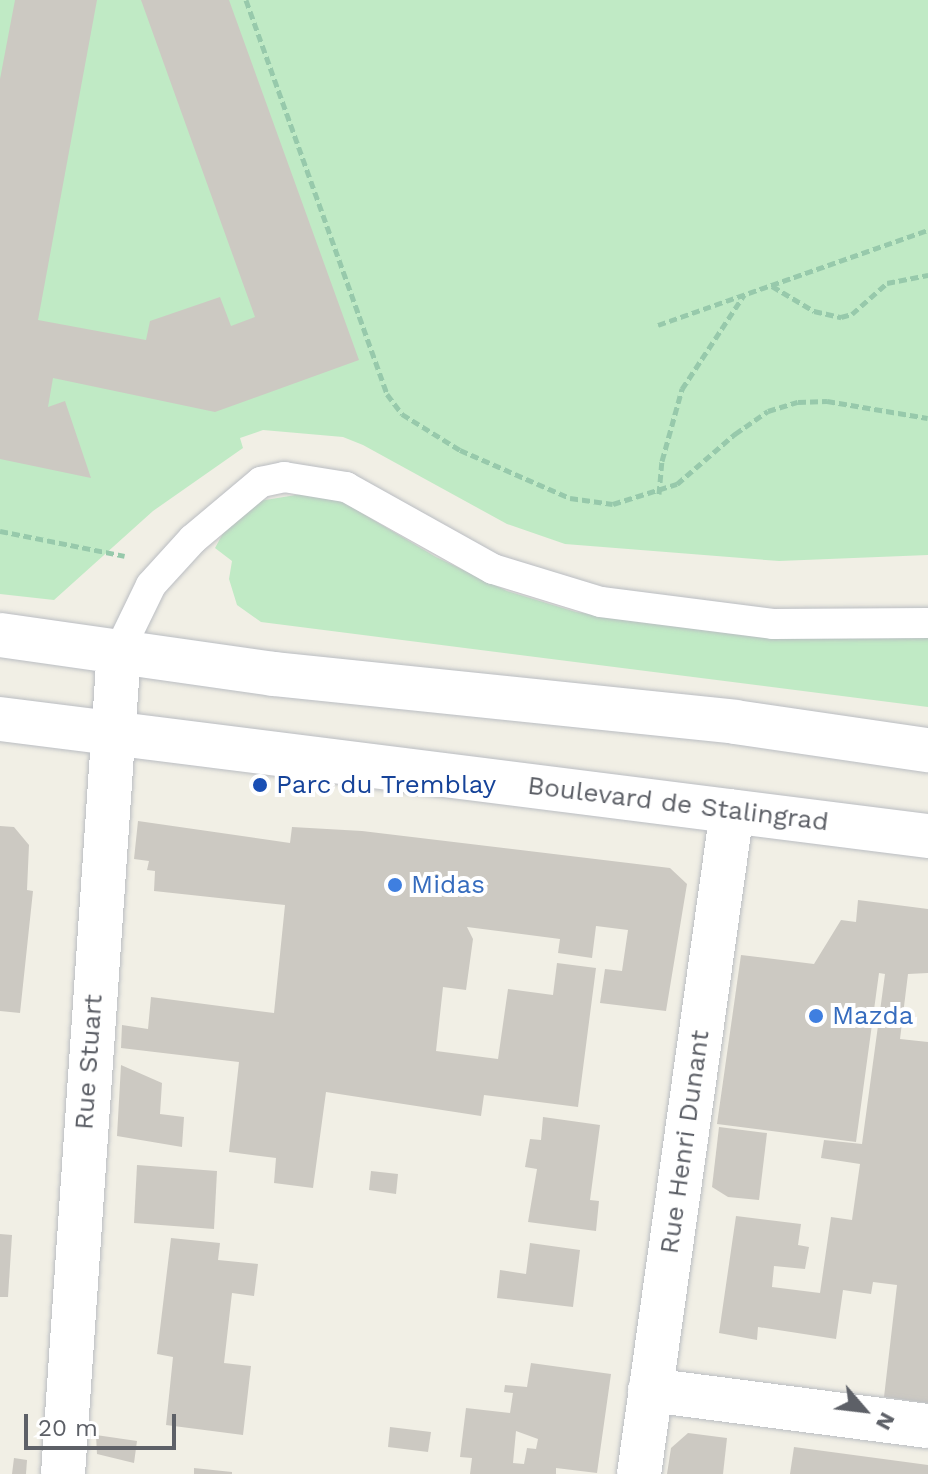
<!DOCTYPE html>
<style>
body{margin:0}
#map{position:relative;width:928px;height:1474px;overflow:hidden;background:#f1efe5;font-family:"Work Sans",sans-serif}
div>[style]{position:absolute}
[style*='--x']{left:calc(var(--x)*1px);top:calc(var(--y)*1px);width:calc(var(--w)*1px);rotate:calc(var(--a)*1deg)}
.green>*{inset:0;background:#c0eac5}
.building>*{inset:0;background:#ccc9c2}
.path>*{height:5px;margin-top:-2.5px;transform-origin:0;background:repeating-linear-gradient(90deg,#97c9ab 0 8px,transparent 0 12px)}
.roads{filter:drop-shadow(0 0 2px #babdc2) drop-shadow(0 0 2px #babdc2)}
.lane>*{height:30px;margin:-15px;padding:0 15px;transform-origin:15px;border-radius:15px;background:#fff}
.street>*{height:44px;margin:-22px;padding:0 22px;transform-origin:22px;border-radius:22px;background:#fff}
.secondary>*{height:44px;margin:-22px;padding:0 22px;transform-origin:22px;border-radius:22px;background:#fff}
.dots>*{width:22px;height:22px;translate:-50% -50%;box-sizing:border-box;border:4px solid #fff;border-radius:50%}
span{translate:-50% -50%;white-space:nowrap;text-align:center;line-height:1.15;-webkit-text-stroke:8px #fff;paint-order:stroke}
.transit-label{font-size:26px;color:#164399}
.left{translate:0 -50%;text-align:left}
.street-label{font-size:26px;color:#5d6067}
.shop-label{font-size:26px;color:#366cbe}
.north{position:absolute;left:824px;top:1370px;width:80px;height:80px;-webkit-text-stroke:6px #fff;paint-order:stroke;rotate:118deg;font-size:22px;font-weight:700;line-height:32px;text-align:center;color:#5d6067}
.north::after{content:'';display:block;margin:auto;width:28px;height:36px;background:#5d6067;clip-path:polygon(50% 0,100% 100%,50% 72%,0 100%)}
.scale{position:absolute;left:24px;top:1414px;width:152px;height:36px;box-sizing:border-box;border:4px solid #5d6067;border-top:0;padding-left:10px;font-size:24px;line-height:28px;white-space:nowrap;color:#5d6067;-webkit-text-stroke:6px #fff;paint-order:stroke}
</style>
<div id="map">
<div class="green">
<i style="clip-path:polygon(0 0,928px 0,928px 555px,779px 561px,565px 544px,507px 524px,363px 445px,343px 437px,263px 430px,240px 438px,243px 448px,153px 511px,54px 600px,0 594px)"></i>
<i style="clip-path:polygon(302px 494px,343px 502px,436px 557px,507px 591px,576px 612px,757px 636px,928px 636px,928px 707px,261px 622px,237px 605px,229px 579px,232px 561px,215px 548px,228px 524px,259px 501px)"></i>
</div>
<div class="building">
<i style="clip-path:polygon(15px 0,97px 0,38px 320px,146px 340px,150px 321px,220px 297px,231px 326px,255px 317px,141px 0,229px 0,359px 360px,215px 412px,53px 378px,48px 407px,65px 401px,91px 478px,0 459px,0 79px)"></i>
<i style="clip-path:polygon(138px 821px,290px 843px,292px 827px,362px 831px,670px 868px,687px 884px,666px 1011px,600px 1003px,605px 969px,622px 971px,628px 930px,596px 926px,592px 958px,558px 953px,560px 939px,467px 927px,473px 939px,466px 990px,443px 987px,436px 1051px,498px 1059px,508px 989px,553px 995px,557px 963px,596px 968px,578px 1107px,484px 1095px,481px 1116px,326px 1092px,313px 1188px,274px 1183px,276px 1158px,229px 1152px,239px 1062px,121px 1048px,122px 1025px,148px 1029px,151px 997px,274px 1013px,285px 905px,154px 891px,155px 871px,147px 870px,149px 861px,134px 859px)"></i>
<i style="clip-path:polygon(0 826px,14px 827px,29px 845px,27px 890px,33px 891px,20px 1013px,0 1011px)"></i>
<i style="clip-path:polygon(858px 900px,928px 909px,928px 973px,908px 974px,900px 1039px,928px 1042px,928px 1403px,884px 1397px,897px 1285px,873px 1282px,871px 1294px,843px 1290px,836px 1339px,758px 1327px,757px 1340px,719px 1333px,736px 1216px,801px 1224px,798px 1245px,809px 1247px,805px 1269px,774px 1266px,772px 1287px,820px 1293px,831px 1217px,852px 1220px,860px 1164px,821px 1158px,824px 1140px,862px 1144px,885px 974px,879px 973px,856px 1142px,717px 1124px,741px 955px,814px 964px,841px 920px,856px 922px)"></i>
<i style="clip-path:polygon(121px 1065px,162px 1083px,160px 1114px,184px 1117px,182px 1147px,117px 1136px)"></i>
<i style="clip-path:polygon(543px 1117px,600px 1125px,590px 1200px,599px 1201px,596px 1231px,528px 1222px,537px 1169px,525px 1167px,530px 1139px,541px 1140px)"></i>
<i style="clip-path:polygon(719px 1127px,767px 1133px,759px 1200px,728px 1197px,712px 1187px)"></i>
<i style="clip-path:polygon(137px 1165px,217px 1171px,214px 1229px,134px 1223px)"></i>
<i style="clip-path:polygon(371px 1171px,398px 1174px,396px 1194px,369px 1190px)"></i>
<i style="clip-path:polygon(0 1234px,12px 1235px,8px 1297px,0 1297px)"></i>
<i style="clip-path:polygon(171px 1238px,220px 1243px,218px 1260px,258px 1264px,254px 1296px,232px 1293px,224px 1363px,251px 1366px,243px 1435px,166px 1425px,173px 1357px,157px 1354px)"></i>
<i style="clip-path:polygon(530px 1243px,580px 1250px,573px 1307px,497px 1298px,500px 1270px,526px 1274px)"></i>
<i style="clip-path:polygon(evenodd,531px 1363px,611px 1374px,597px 1473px,556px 1468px,556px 1474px,470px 1474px,472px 1458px,460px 1457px,466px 1408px,510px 1413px,513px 1393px,504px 1392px,505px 1385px,527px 1387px,531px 1363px,516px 1431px,538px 1439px,536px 1449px,527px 1448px,524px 1464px,513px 1463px,516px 1431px)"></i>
<i style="clip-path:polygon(390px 1427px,431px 1432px,428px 1452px,388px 1447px)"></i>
<i style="clip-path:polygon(688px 1433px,727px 1438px,723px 1474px,667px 1474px,671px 1448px)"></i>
<i style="clip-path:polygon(96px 1435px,137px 1441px,134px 1463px,97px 1454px)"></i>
<i style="clip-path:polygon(794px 1447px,928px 1465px,928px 1474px,790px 1474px)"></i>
<i style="clip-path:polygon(14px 1458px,27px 1460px,26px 1474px,12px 1474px)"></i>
<i style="clip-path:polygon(194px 1468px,232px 1472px,232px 1474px,194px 1474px)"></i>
</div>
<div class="path">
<i style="--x:246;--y:0;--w:418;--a:70.3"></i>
<i style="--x:387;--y:394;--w:25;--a:53"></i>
<i style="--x:402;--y:414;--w:68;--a:31.8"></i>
<i style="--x:460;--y:450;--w:120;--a:23.6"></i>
<i style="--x:570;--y:498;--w:43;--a:7.9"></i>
<i style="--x:613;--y:504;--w:67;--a:-17.4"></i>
<i style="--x:677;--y:484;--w:77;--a:-40.8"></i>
<i style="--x:735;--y:434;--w:40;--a:-34.9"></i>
<i style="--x:768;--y:411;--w:31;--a:-17"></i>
<i style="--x:798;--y:402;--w:29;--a:-2"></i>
<i style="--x:827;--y:401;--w:102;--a:9.6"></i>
<i style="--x:772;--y:286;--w:49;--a:30.8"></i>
<i style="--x:814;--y:311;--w:28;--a:13"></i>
<i style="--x:841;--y:317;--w:11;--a:-15"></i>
<i style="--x:852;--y:314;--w:47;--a:-41.5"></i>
<i style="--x:887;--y:283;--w:42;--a:-11"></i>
<i style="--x:658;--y:325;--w:286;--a:-19.4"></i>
<i style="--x:659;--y:494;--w:33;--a:-85"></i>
<i style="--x:662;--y:461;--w:75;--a:-74.5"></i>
<i style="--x:682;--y:389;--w:113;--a:-56.6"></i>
<i style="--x:0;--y:531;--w:127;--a:11.3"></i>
</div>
<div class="roads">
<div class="lane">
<i style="--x:119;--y:651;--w:73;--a:-64.1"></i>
<i style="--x:151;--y:585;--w:62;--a:-47.6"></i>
<i style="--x:193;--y:539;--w:89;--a:-40"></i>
<i style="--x:261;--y:482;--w:24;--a:-12"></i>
<i style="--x:284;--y:477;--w:63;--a:9.2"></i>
<i style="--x:346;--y:487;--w:168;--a:29.2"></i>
<i style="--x:493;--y:569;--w:113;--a:17"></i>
<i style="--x:601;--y:602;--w:173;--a:7.3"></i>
<i style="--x:773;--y:624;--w:155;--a:-0.4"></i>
</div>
<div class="street">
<i style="--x:650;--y:1390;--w:280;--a:7.4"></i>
<i style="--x:63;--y:1474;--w:825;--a:-86.11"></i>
<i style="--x:639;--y:1474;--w:669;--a:-82.02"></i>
</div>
<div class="secondary">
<i style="--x:0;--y:635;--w:276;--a:8.1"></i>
<i style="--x:273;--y:674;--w:464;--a:5.9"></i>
<i style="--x:735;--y:722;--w:195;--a:8.3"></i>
<i style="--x:0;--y:719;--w:935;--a:7.19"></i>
</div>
</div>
<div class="dots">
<i style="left:260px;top:785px;background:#1a4fb4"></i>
<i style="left:395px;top:885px;background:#3f7fe0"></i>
<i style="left:816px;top:1016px;background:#3f7fe0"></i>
</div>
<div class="transit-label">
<span class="left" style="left:276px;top:785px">Parc du Tremblay</span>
</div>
<div class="street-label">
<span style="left:678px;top:804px;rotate:7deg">Boulevard de Stalingrad</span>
<span style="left:89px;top:1062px;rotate:-86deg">Rue Stuart</span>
<span style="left:685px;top:1142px;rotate:-82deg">Rue Henri Dunant</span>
</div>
<div class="shop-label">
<span class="left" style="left:411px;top:885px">Midas</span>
<span class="left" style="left:832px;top:1016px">Mazda</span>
</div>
<div class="north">N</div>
<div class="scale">20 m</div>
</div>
